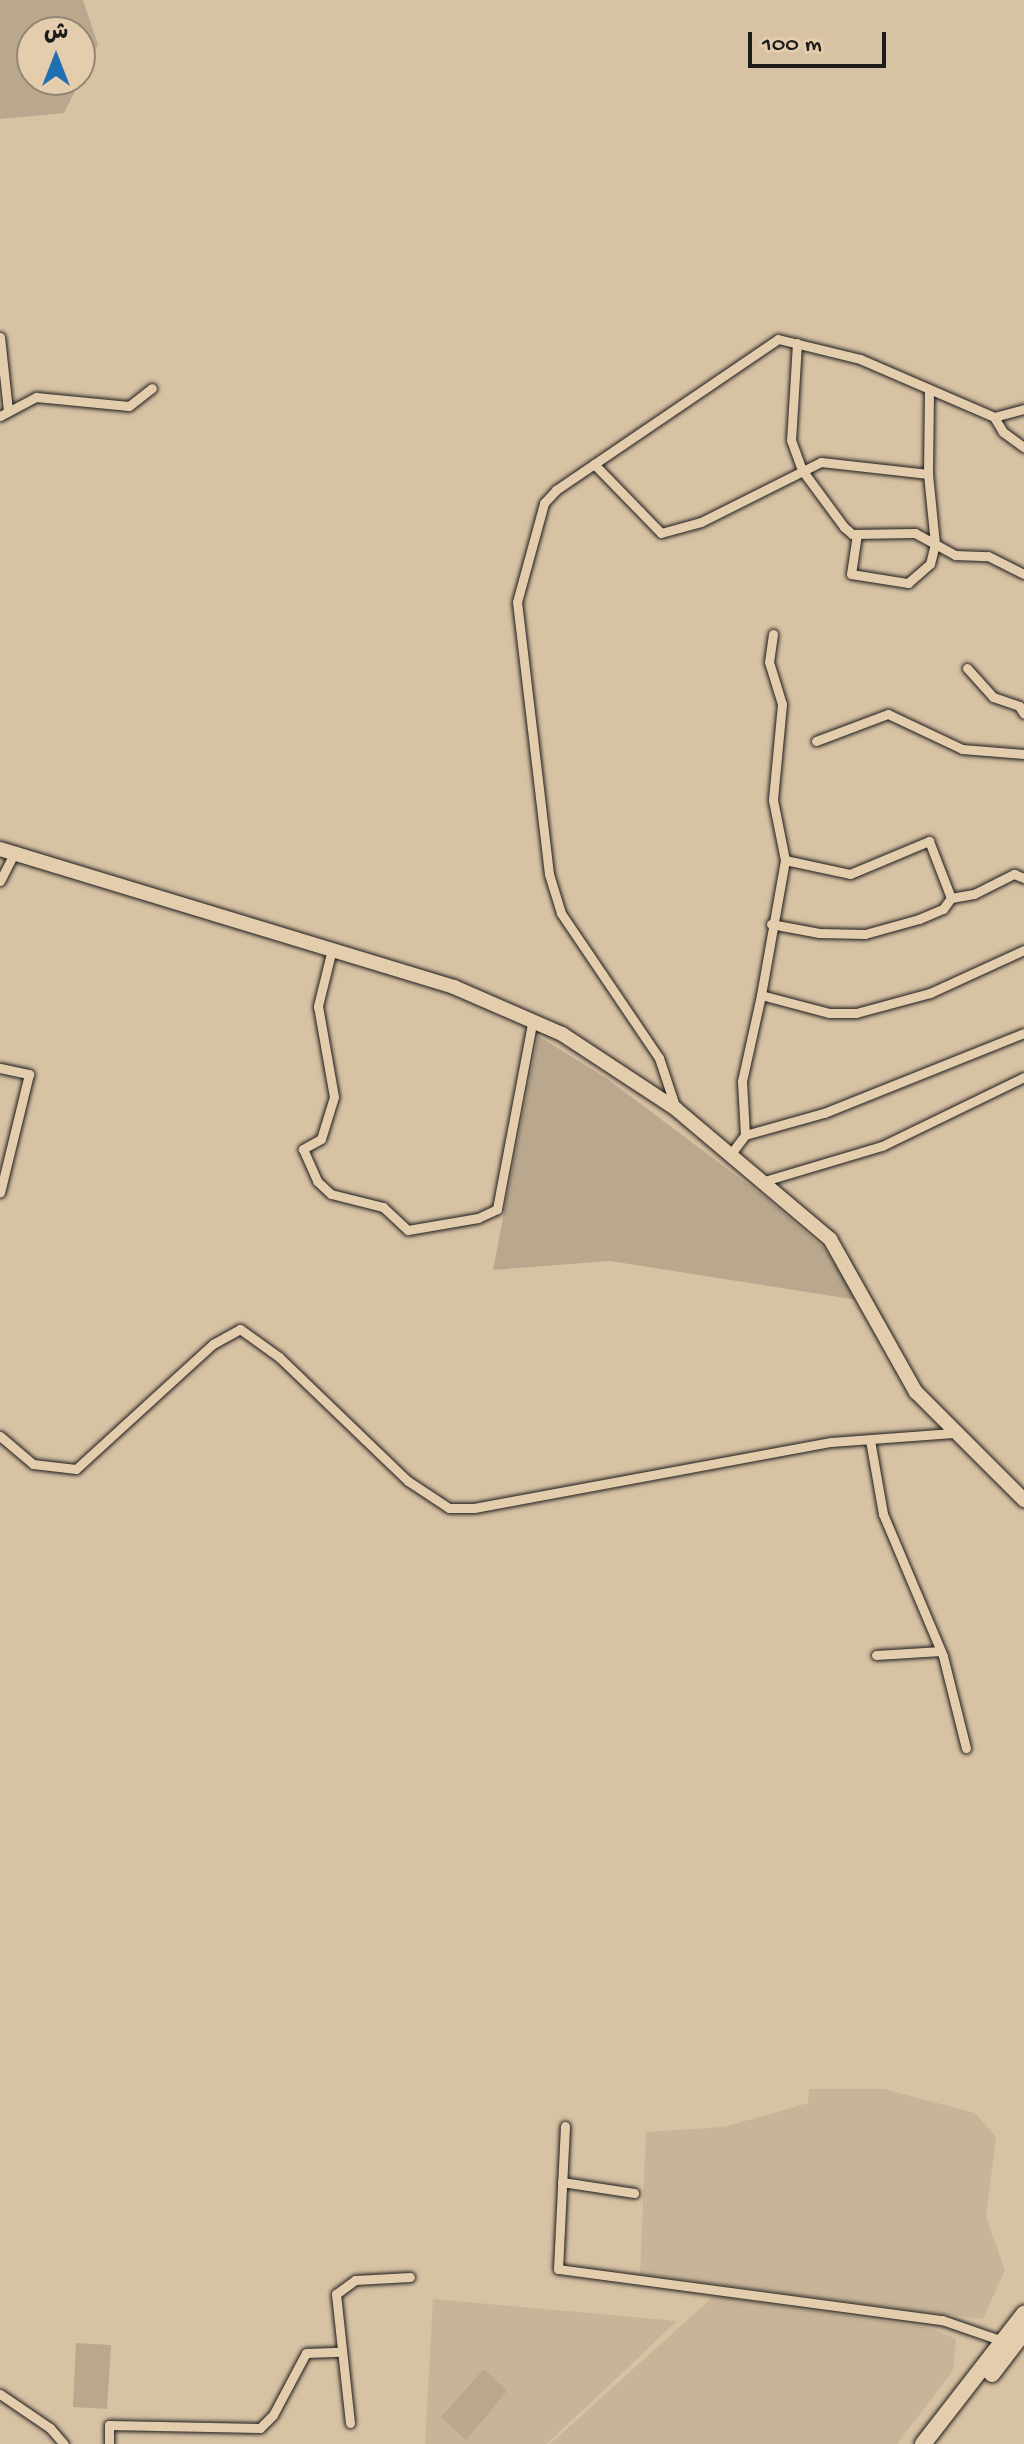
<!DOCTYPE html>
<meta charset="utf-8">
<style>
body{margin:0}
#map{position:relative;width:1024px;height:2444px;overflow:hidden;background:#d8c2a4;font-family:"Gochi Hand","Playpen Sans Arabic",sans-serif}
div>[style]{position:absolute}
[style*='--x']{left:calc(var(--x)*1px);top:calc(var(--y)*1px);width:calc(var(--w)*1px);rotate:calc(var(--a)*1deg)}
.built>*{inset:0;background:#c8b499}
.green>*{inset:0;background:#b9a78e}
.roads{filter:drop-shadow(0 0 2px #1c1c1c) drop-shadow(0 0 2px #1c1c1c)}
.street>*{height:9px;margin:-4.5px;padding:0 4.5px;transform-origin:4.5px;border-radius:4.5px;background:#e4cdad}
.primary>*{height:14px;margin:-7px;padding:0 7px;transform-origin:7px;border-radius:7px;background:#e4cdad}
.highway>*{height:16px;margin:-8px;padding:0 8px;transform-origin:8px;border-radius:8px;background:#e4cdad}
span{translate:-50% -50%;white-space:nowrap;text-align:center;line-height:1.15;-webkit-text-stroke:6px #e4cdad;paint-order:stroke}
.north{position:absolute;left:16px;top:16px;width:80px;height:80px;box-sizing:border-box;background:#e4cdad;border:2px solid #948673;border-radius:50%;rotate:0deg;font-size:22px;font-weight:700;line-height:32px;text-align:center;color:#1c1c1c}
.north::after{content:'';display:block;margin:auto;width:28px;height:36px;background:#1f6fb2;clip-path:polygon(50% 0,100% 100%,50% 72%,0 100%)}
.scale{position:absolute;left:748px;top:32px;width:138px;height:36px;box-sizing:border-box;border:4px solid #1c1c1c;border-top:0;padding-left:10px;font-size:24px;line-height:28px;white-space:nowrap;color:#1c1c1c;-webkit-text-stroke:6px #e4cdad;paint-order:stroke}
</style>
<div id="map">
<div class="built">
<i style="clip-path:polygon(809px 2089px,884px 2089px,975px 2113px,996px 2137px,986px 2217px,1005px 2270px,983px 2319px,640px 2274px,646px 2132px,724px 2127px,808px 2103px)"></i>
<i style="clip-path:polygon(714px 2296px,930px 2328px,956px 2339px,953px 2371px,897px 2444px,550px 2444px)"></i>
<i style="clip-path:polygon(433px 2299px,677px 2321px,547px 2444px,425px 2444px)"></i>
</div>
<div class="green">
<i style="clip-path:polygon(evenodd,0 0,83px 0,98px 45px,64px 113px,0 119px,0 0,32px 32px,80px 32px,80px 80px,32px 80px,32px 32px)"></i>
<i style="clip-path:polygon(538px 1036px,606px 1078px,766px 1198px,825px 1249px,858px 1300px,610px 1261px,493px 1270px)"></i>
<i style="clip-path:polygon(76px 2343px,111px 2345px,107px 2409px,73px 2407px)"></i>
<i style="clip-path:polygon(484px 2369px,507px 2391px,466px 2440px,441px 2417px)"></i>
</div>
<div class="roads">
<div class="street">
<i style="--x:0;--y:337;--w:74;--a:83.8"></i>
<i style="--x:797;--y:343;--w:97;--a:93.5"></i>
<i style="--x:791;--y:440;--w:32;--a:70"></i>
<i style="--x:802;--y:470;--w:71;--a:53.6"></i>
<i style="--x:844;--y:527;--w:11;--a:41"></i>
<i style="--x:852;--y:534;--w:63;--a:-0.9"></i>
<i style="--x:915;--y:533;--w:46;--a:28.8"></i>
<i style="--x:955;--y:555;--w:33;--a:2"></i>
<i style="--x:988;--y:556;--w:40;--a:26.6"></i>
<i style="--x:1024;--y:409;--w:31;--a:165"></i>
<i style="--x:994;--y:417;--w:17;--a:59"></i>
<i style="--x:1003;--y:432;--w:26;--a:36"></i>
<i style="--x:0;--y:416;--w:41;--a:-27.8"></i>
<i style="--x:36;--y:397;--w:93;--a:5.5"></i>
<i style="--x:129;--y:406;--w:29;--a:-38"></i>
<i style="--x:594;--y:464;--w:96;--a:45.8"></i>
<i style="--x:661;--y:533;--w:41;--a:-15.4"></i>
<i style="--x:701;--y:522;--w:134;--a:-26.6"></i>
<i style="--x:821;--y:462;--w:108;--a:6.4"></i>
<i style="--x:857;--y:534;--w:40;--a:98.5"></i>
<i style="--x:851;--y:574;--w:58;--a:9"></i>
<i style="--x:908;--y:583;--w:29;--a:-41"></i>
<i style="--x:930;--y:564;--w:21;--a:-76"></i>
<i style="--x:935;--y:544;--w:70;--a:-95.7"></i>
<i style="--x:928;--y:474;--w:85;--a:-89.3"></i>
<i style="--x:773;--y:634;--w:28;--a:98"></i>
<i style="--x:769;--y:662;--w:44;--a:72.8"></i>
<i style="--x:782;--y:704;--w:96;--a:95.4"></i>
<i style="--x:773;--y:800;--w:61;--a:78.7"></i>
<i style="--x:967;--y:668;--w:39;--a:48"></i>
<i style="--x:993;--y:697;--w:28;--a:19"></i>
<i style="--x:1019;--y:706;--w:9;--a:58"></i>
<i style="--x:816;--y:741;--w:77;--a:-20.6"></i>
<i style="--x:888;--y:714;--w:82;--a:25.3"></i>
<i style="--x:962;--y:749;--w:62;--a:4.6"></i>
<i style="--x:0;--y:881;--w:34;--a:-63"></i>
<i style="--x:771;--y:924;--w:49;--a:10.6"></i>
<i style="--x:819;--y:933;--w:46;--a:1.2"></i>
<i style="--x:865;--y:934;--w:56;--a:-15.5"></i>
<i style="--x:919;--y:919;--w:26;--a:-23"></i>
<i style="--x:943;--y:909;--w:14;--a:-54"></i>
<i style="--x:951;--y:898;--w:23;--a:-10"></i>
<i style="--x:974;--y:894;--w:45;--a:-26.6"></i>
<i style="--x:1014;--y:874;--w:11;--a:22"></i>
<i style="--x:332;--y:949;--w:59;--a:103.8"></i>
<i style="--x:318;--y:1006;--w:92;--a:80"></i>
<i style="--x:334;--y:1097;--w:44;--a:107.2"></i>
<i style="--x:321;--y:1139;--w:21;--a:151"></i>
<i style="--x:303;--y:1149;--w:35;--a:66"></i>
<i style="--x:317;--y:1181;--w:19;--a:43"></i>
<i style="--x:331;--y:1194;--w:54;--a:14"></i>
<i style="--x:383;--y:1207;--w:34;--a:43"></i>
<i style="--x:408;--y:1230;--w:71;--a:-9.7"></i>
<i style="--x:478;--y:1218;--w:21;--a:-25"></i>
<i style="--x:497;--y:1209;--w:193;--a:-79.3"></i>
<i style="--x:761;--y:995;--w:137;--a:-79.9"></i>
<i style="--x:785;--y:860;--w:66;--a:12.2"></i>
<i style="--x:850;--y:874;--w:86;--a:-22.7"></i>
<i style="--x:929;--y:841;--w:61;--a:68.9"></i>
<i style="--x:0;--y:1068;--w:30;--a:12"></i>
<i style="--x:29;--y:1074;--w:122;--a:103.7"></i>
<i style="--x:676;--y:1109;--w:54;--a:-108.4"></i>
<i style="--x:659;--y:1058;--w:175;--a:-124.1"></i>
<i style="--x:561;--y:913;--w:41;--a:-107.1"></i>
<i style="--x:549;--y:874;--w:274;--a:-96.7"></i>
<i style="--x:517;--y:602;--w:103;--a:-74.7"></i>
<i style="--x:544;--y:503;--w:18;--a:-47"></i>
<i style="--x:556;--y:490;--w:268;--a:-34.2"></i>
<i style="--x:778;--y:339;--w:84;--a:13.7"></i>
<i style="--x:860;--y:359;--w:146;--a:23.4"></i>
<i style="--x:745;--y:1135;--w:54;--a:-93.2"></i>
<i style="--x:742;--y:1081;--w:88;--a:-77.5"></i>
<i style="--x:761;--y:995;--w:70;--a:14.8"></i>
<i style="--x:829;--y:1013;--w:27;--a:0"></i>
<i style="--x:856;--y:1013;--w:77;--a:-15.1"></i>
<i style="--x:930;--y:993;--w:103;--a:-24.6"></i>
<i style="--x:730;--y:1155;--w:25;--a:-53"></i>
<i style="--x:745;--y:1135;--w:82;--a:-15.6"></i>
<i style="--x:824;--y:1113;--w:215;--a:-21.8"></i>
<i style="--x:761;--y:1182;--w:126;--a:-16.6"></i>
<i style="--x:882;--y:1146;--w:158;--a:-25.9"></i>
<i style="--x:0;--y:1436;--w:43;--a:40.3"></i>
<i style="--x:33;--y:1464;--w:43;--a:6.6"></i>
<i style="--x:76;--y:1469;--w:185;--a:-42.4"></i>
<i style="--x:213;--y:1344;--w:31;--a:-29"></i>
<i style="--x:240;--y:1329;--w:48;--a:35.7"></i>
<i style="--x:279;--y:1357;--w:179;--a:43.9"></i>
<i style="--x:408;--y:1481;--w:49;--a:33.4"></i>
<i style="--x:449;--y:1508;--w:25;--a:0"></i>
<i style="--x:474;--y:1508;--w:363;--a:-10.5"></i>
<i style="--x:831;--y:1442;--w:122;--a:-4.2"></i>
<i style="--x:870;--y:1440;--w:75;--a:80"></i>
<i style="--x:883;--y:1514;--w:154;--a:67.1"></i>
<i style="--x:943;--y:1656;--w:95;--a:76"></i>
<i style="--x:876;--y:1655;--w:65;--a:-3.5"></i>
<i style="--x:565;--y:2126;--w:143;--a:92.8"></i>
<i style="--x:558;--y:2269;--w:387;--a:7.6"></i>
<i style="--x:942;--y:2320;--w:65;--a:19"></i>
<i style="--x:562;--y:2182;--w:73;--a:8.7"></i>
<i style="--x:0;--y:2394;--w:60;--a:34.2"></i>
<i style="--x:50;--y:2428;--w:21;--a:49"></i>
<i style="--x:350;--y:2423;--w:130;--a:-96.2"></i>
<i style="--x:336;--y:2294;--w:24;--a:-36"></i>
<i style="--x:355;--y:2280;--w:55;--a:-3.1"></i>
<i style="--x:109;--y:2444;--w:19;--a:-90"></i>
<i style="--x:109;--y:2425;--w:151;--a:1.1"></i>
<i style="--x:260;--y:2428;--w:18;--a:-45"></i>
<i style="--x:273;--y:2415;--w:70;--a:-62"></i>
<i style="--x:306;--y:2353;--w:34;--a:-2"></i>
</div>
<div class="primary">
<i style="--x:0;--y:849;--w:475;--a:16.9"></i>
<i style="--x:454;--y:987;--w:118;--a:23.5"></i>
<i style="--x:562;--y:1034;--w:136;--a:33.3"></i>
<i style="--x:676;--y:1109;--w:202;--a:40.2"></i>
<i style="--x:830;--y:1239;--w:176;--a:60.7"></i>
<i style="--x:916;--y:1392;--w:153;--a:45"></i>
</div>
<div class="highway">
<i style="--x:992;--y:2374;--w:53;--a:-52.7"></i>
<i style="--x:923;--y:2444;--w:165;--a:-52.2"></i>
</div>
</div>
<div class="north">ش</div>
<div class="scale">100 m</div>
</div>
